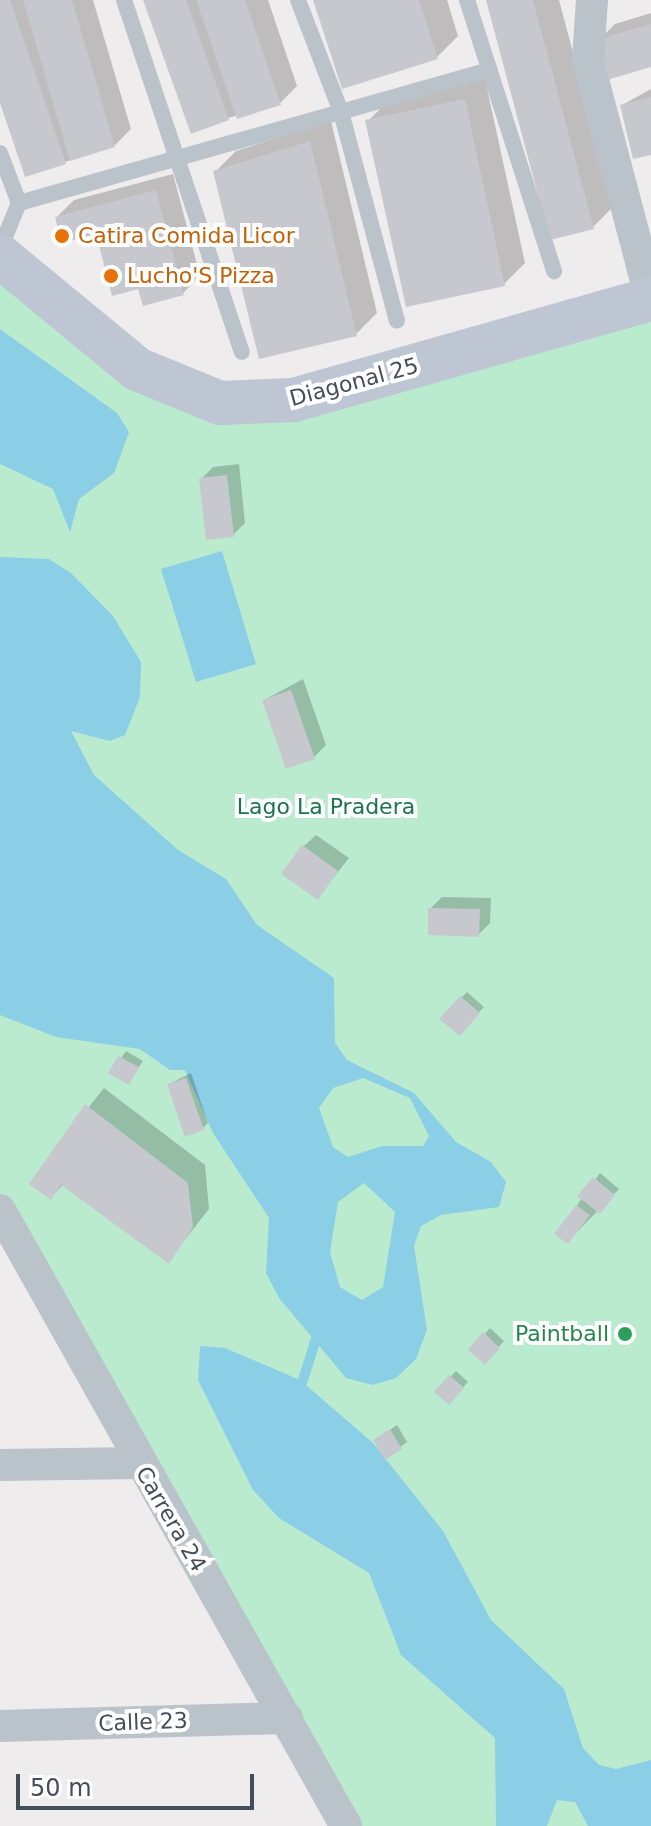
<!DOCTYPE html>
<style>
body{margin:0}
#map{position:relative;width:651px;height:1826px;overflow:hidden;background:#eeecec;font-family:"DejaVu Sans",sans-serif}
div>[style]{position:absolute}
[style*='--x']{left:calc(var(--x)*1px);top:calc(var(--y)*1px);width:calc(var(--w)*1px);rotate:calc(var(--a)*1deg)}
.green>*{inset:0;background:#bbebcf}
.water>*{inset:0;background:#8acfe6}
.shadow>*{inset:0;background:#0003}
.stream>*{height:10px;margin:-5px;padding:0 5px;transform-origin:5px;border-radius:5px;background:#8acfe6}
.building>*{inset:0;background:#c6c8ce}
.lane>*{height:16px;margin:-8px;padding:0 8px;transform-origin:8px;border-radius:8px;background:#bac2ca}
.street>*{height:32px;margin:-16px;padding:0 16px;transform-origin:16px;border-radius:16px;background:#bac2ca}
.secondary>*{height:44px;margin:-22px;padding:0 22px;transform-origin:22px;border-radius:22px;background:#bdc6d2}
.dots>*{width:22px;height:22px;translate:-50% -50%;box-sizing:border-box;border:4px solid #fff;border-radius:50%}
span{translate:-50% -50%;white-space:nowrap;text-align:center;line-height:1.15;-webkit-text-stroke:8px #fff;paint-order:stroke}
.food-label{font-size:22px;color:#c56008}
.left{translate:0 -50%;text-align:left}
.street-label{font-size:22px;color:#454e58}
.park-label{font-size:22px;color:#1b744b}
.leisure-label{font-size:22px;color:#27864d}
.right{translate:-100% -50%;text-align:right}
.scale{position:absolute;left:16px;top:1774px;width:238px;height:36px;box-sizing:border-box;border:4px solid #454e58;border-top:0;padding-left:10px;font-size:24px;line-height:28px;white-space:nowrap;color:#454e58;-webkit-text-stroke:6px #fff;paint-order:stroke}
</style>
<div id="map">
<div class="green">
<i style="clip-path:polygon(0 256px,220px 403px,651px 299px,651px 1826px,346px 1826px,0 1210px)"></i>
</div>
<div class="water">
<i style="clip-path:polygon(0 329px,117px 413px,129px 432px,114px 473px,79px 499px,70px 532px,53px 489px,0 464px)"></i>
<i style="clip-path:polygon(222px 551px,256px 664px,196px 682px,161px 569px)"></i>
<i style="clip-path:polygon(evenodd,0 557px,49px 559px,71px 573px,113px 616px,141px 662px,140px 697px,125px 735px,110px 741px,71px 731px,94px 775px,178px 850px,226px 879px,257px 925px,334px 978px,335px 1043px,347px 1060px,414px 1093px,456px 1142px,491px 1162px,506px 1182px,499px 1207px,441px 1215px,421px 1226px,414px 1246px,427px 1330px,416px 1359px,396px 1378px,373px 1385px,346px 1378px,279px 1298px,266px 1273px,269px 1218px,213px 1133px,185px 1070px,170px 1070px,140px 1049px,56px 1037px,0 1015px,0 557px,363px 1078px,410px 1098px,429px 1136px,423px 1146px,382px 1146px,348px 1157px,333px 1147px,319px 1108px,333px 1088px,363px 1078px,0 557px,364px 1183px,395px 1212px,383px 1287px,362px 1300px,340px 1287px,330px 1252px,338px 1202px,364px 1183px)"></i>
<i style="clip-path:polygon(200px 1346px,225px 1348px,300px 1380px,373px 1443px,443px 1531px,491px 1620px,564px 1689px,583px 1748px,599px 1765px,616px 1769px,651px 1760px,651px 1826px,588px 1826px,575px 1802px,557px 1800px,547px 1826px,496px 1826px,495px 1738px,401px 1655px,369px 1573px,279px 1518px,253px 1490px,198px 1380px)"></i>
</div>
<div class="shadow">
<i style="clip-path:polygon(0 0,93px 0,131px 129px,114px 146px,65px 162px,0 96px)"></i>
<i style="clip-path:polygon(145px 0,268px 0,297px 86px,280px 103px,228px 118px)"></i>
<i style="clip-path:polygon(315px 0,447px 0,458px 36px,437px 57px)"></i>
<i style="clip-path:polygon(488px 0,559px 0,614px 206px,593px 227px)"></i>
<i style="clip-path:polygon(651px 13px,651px 65px,598px 41px,615px 24px)"></i>
<i style="clip-path:polygon(485px 79px,525px 263px,504px 284px,368px 121px,389px 100px)"></i>
<i style="clip-path:polygon(651px 89px,651px 153px,622px 105px)"></i>
<i style="clip-path:polygon(331px 121px,377px 313px,356px 334px,215px 172px,236px 151px)"></i>
<i style="clip-path:polygon(173px 174px,200px 276px,183px 293px,140px 286px,97px 232px,57px 217px,74px 200px)"></i>
<i style="clip-path:polygon(239px 464px,245px 523px,233px 535px,201px 479px,213px 467px)"></i>
<i style="clip-path:polygon(303px 679px,326px 745px,314px 757px,264px 700px)"></i>
<i style="clip-path:polygon(316px 835px,349px 858px,318px 897px,304px 846px)"></i>
<i style="clip-path:polygon(442px 897px,491px 898px,490px 923px,478px 935px,430px 909px)"></i>
<i style="clip-path:polygon(467px 992px,484px 1007px,459px 1033px,442px 1018px)"></i>
<i style="clip-path:polygon(126px 1051px,143px 1061px,129px 1082px,111px 1072px)"></i>
<i style="clip-path:polygon(191px 1073px,208px 1123px,202px 1129px,169px 1084px)"></i>
<i style="clip-path:polygon(104px 1088px,205px 1165px,209px 1209px,168px 1261px,64px 1184px,51px 1197px,66px 1136px)"></i>
<i style="clip-path:polygon(600px 1173px,619px 1189px,573px 1236px,557px 1233px)"></i>
<i style="clip-path:polygon(490px 1328px,504px 1341px,485px 1362px,471px 1350px)"></i>
<i style="clip-path:polygon(456px 1371px,468px 1382px,449px 1402px,437px 1391px)"></i>
<i style="clip-path:polygon(397px 1425px,407px 1442px,386px 1457px,375px 1440px)"></i>
</div>
<div class="stream">
<i style="--x:299;--y:1393;--w:64;--a:-72.7"></i>
</div>
<div class="building">
<i style="clip-path:polygon(0 0,10px 0,66px 164px,25px 177px,0 103px)"></i>
<i style="clip-path:polygon(23px 0,72px 0,115px 147px,70px 161px)"></i>
<i style="clip-path:polygon(143px 0,186px 0,229px 120px,191px 134px)"></i>
<i style="clip-path:polygon(196px 0,245px 0,281px 105px,237px 119px)"></i>
<i style="clip-path:polygon(313px 0,419px 0,438px 59px,342px 89px)"></i>
<i style="clip-path:polygon(486px 0,533px 0,594px 229px,550px 240px)"></i>
<i style="clip-path:polygon(651px 24px,651px 67px,607px 80px,596px 40px)"></i>
<i style="clip-path:polygon(651px 97px,651px 155px,633px 159px,620px 105px)"></i>
<i style="clip-path:polygon(465px 99px,505px 286px,406px 307px,365px 120px)"></i>
<i style="clip-path:polygon(310px 141px,357px 336px,259px 359px,213px 171px)"></i>
<i style="clip-path:polygon(156px 190px,184px 295px,143px 306px,138px 289px,112px 296px,96px 234px,62px 243px,55px 217px)"></i>
<i style="clip-path:polygon(227px 475px,234px 537px,206px 540px,199px 478px)"></i>
<i style="clip-path:polygon(291px 690px,315px 759px,286px 769px,262px 700px)"></i>
<i style="clip-path:polygon(302px 845px,338px 871px,318px 900px,281px 874px)"></i>
<i style="clip-path:polygon(428px 908px,480px 909px,479px 937px,428px 935px)"></i>
<i style="clip-path:polygon(460px 996px,480px 1013px,460px 1036px,439px 1019px)"></i>
<i style="clip-path:polygon(118px 1056px,139px 1067px,129px 1085px,108px 1073px)"></i>
<i style="clip-path:polygon(186px 1078px,204px 1130px,185px 1137px,167px 1084px)"></i>
<i style="clip-path:polygon(85px 1104px,188px 1183px,193px 1227px,169px 1264px,61px 1185px,51px 1200px,29px 1184px)"></i>
<i style="clip-path:polygon(593px 1177px,615px 1195px,600px 1214px,577px 1196px)"></i>
<i style="clip-path:polygon(576px 1205px,590px 1215px,568px 1244px,554px 1234px)"></i>
<i style="clip-path:polygon(483px 1332px,500px 1348px,485px 1365px,468px 1350px)"></i>
<i style="clip-path:polygon(449px 1375px,464px 1388px,449px 1405px,434px 1392px)"></i>
<i style="clip-path:polygon(390px 1429px,402px 1449px,385px 1460px,373px 1440px)"></i>
</div>
<div class="lane">
<i style="--x:124;--y:0;--w:371;--a:71.5"></i>
<i style="--x:298;--y:0;--w:120;--a:69"></i>
<i style="--x:341;--y:112;--w:216;--a:75"></i>
<i style="--x:467;--y:0;--w:285;--a:72.2"></i>
<i style="--x:0;--y:153;--w:53;--a:69.2"></i>
<i style="--x:0;--y:249;--w:50;--a:-67.6"></i>
<i style="--x:19;--y:203;--w:489;--a:-15.8"></i>
</div>
<div class="street">
<i style="--x:592;--y:0;--w:61;--a:93.8"></i>
<i style="--x:588;--y:61;--w:246;--a:75.2"></i>
<i style="--x:0;--y:1210;--w:707;--a:60.68"></i>
<i style="--x:0;--y:1465;--w:139;--a:-0.8"></i>
<i style="--x:0;--y:1726;--w:287;--a:-1.6"></i>
</div>
<div class="secondary">
<i style="--x:0;--y:256;--w:178;--a:39.5"></i>
<i style="--x:137;--y:369;--w:90;--a:22.3"></i>
<i style="--x:220;--y:403;--w:74;--a:-2.3"></i>
<i style="--x:294;--y:400;--w:371;--a:-15.8"></i>
</div>
<div class="dots">
<i style="left:62px;top:236px;background:#e8710a"></i>
<i style="left:111px;top:276px;background:#e8710a"></i>
<i style="left:625px;top:1334px;background:#2e9e5b"></i>
</div>
<div class="food-label">
<span class="left" style="left:78px;top:236px">Catira Comida Licor</span>
<span class="left" style="left:127px;top:276px">Lucho'S Pizza</span>
</div>
<div class="street-label">
<span style="left:354px;top:382px;rotate:-15deg">Diagonal 25</span>
<span style="left:171px;top:1519px;rotate:60deg">Carrera 24</span>
<span style="left:143px;top:1722px;rotate:-2deg">Calle 23</span>
</div>
<div class="park-label">
<span style="left:326px;top:807px">Lago La Pradera</span>
</div>
<div class="leisure-label">
<span class="right" style="left:609px;top:1334px">Paintball</span>
</div>
<div class="scale">50 m</div>
</div>
